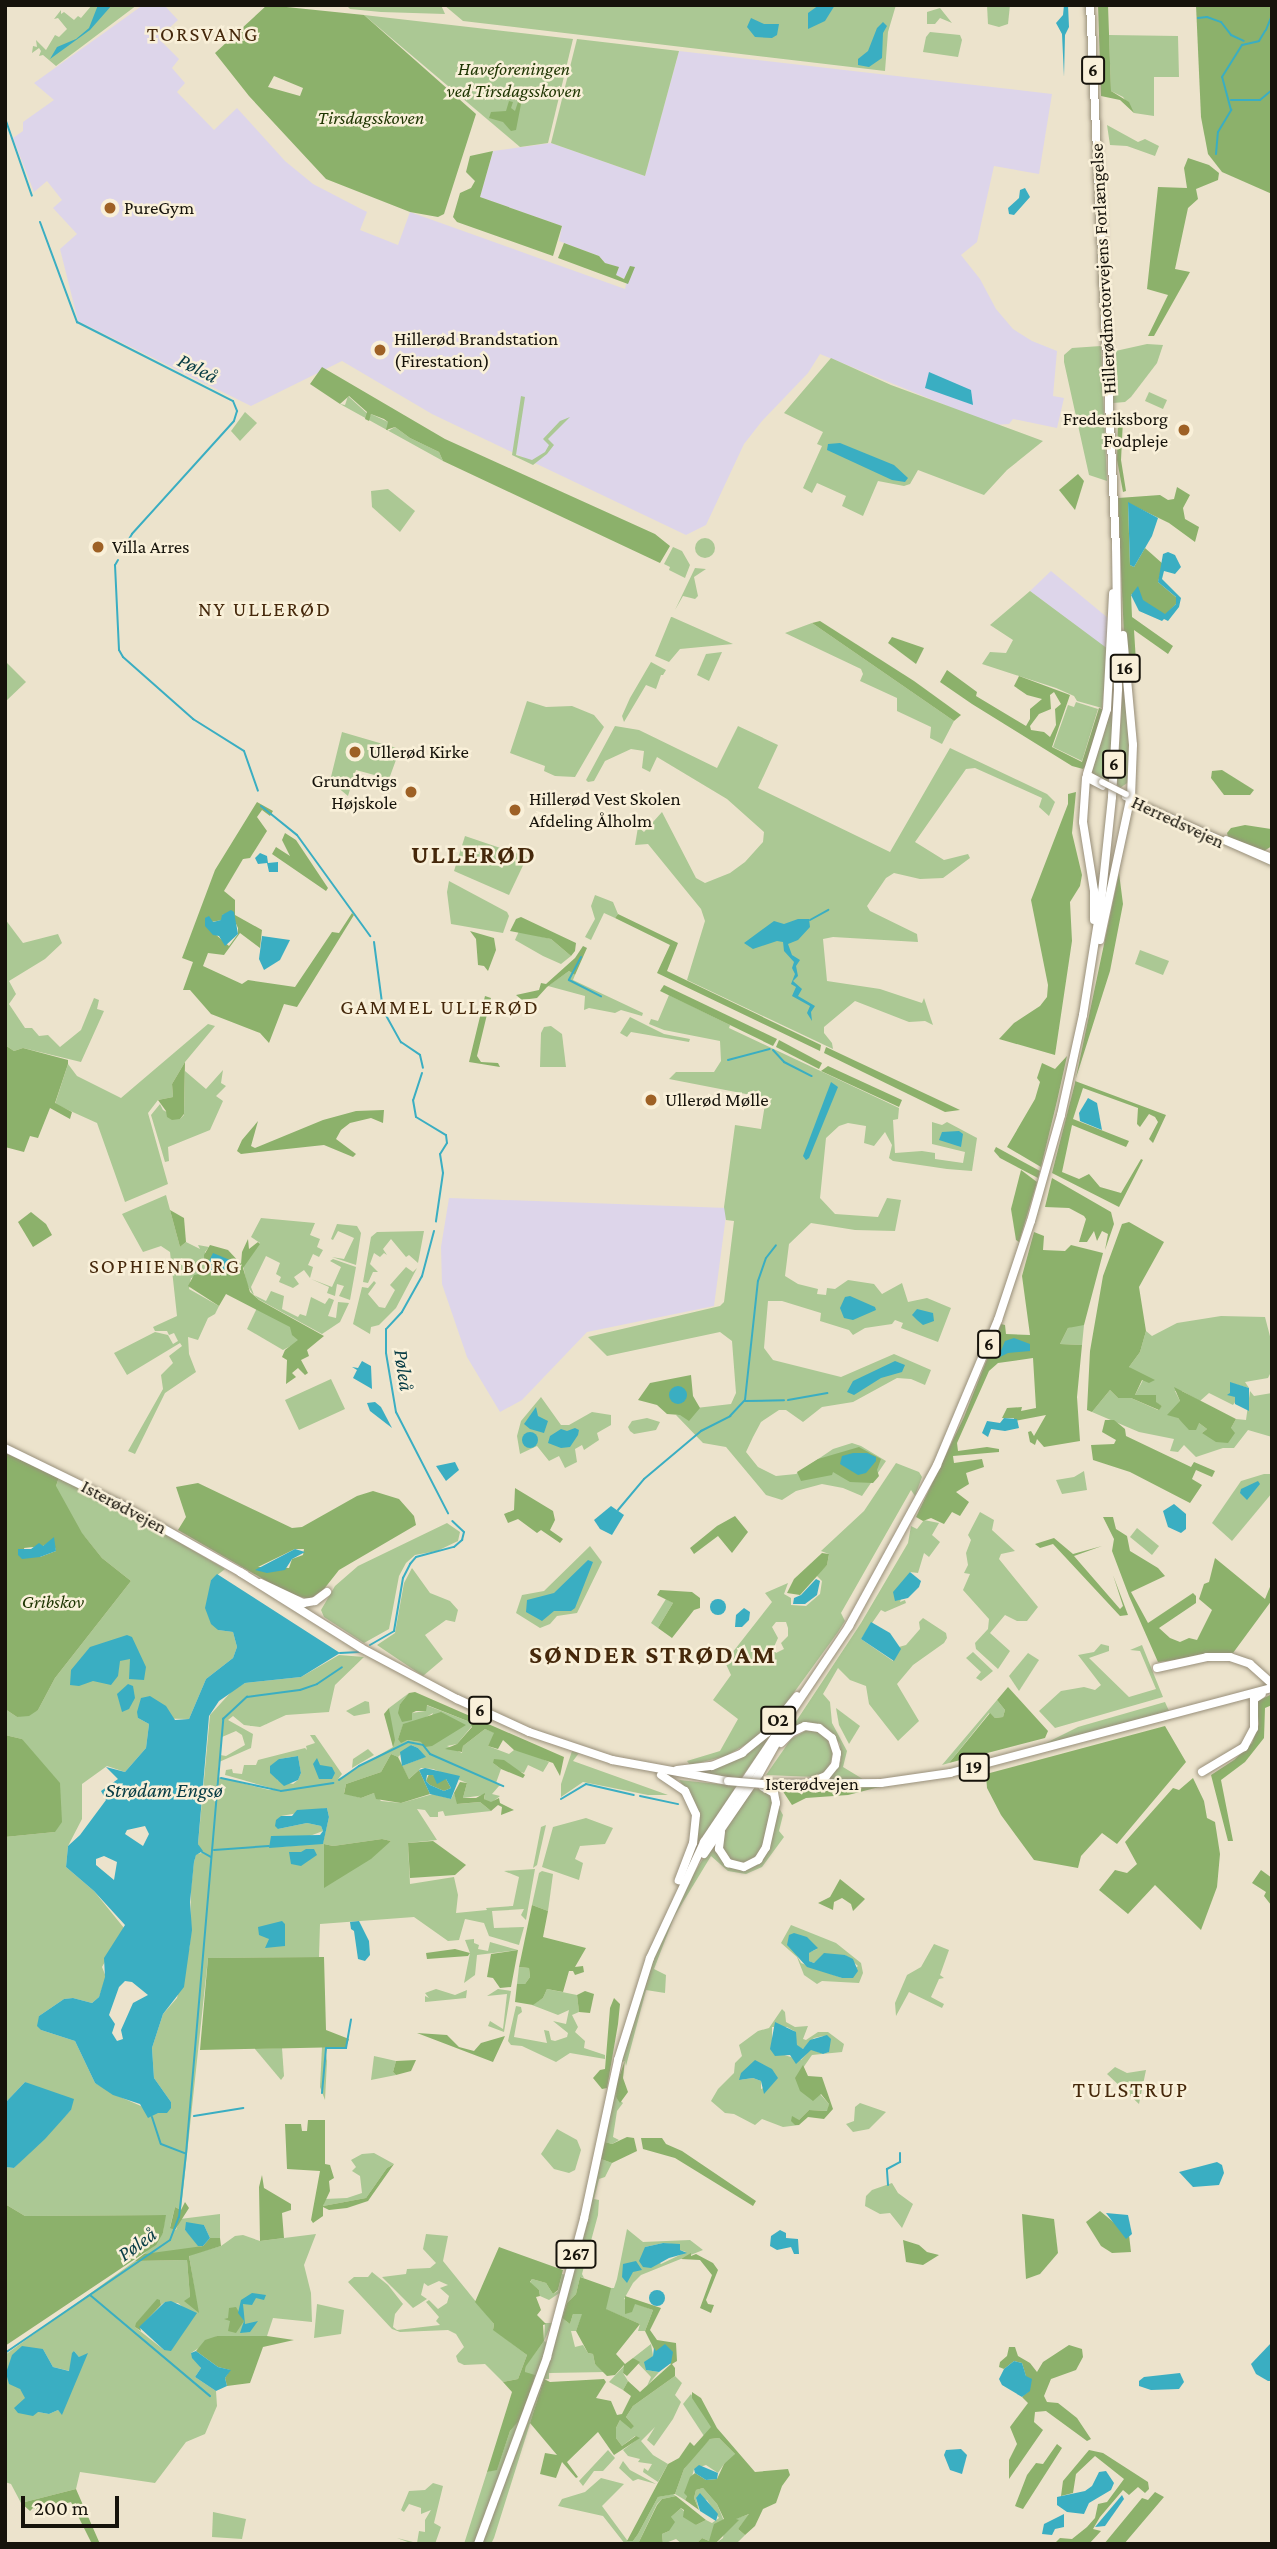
<!DOCTYPE html>
<meta charset="utf-8">
<style>
body{margin:0}
#map{position:relative;width:1277px;height:2549px;overflow:hidden;background:#ece3cc;font-family:"Crimson Pro",serif}
div>[style]{position:absolute}
[style*='--x']{left:calc(var(--x)*1px);top:calc(var(--y)*1px);width:calc(var(--w)*1px);rotate:calc(var(--a)*1deg)}
.industrial>*{inset:0;background:#ddd5ea}
.green>*{inset:0;background:#abc894}
.round{border-radius:50%}
.forest>*{inset:0;background:#8cb16b}
.water>*{inset:0;background:#3aaec2}
.stream>*{height:2px;margin:-1px;padding:0 1px;transform-origin:1px;border-radius:1px;background:#3aaec2}
.roads{filter:drop-shadow(0 0 2px #988f7a) drop-shadow(0 0 2px #988f7a)}
.major>*{height:6px;margin:-3px;padding:0 3px;transform-origin:3px;border-radius:3px;background:#fff}
.highway>*{height:8px;margin:-4px;padding:0 4px;transform-origin:4px;border-radius:4px;background:#fff}
.bridges{filter:drop-shadow(0 0 2px #988f7a) drop-shadow(0 0 2px #988f7a)}
.major-bridge>*{height:6px;margin:-3px;padding:0 3px;transform-origin:3px;border-radius:3px;background:#fff}
.highway-bridge>*{height:8px;margin:-4px;padding:0 4px;transform-origin:4px;border-radius:4px;background:#fff}
.dots>*{width:19px;height:19px;translate:-50% -50%;box-sizing:border-box;border:4px solid #f9f0d9;border-radius:50%}
span{translate:-50% -50%;white-space:nowrap;text-align:center;line-height:1.15;-webkit-text-stroke:5px #f9f0d9;paint-order:stroke}
.shield-label span{padding:2px 5px;background:#f9f0d9;border:2px solid;border-radius:5px;-webkit-text-stroke-width:0}
.shield-label{font-size:18px;color:#16130b;font-weight:700}
.park-label{font-size:19px;color:#1d3400;font-style:italic}
.poi-label{font-size:19px;color:#16130b}
.left{translate:0 -50%;text-align:left}
.right{translate:-100% -50%;text-align:right}
.street-label{font-size:19px;color:#16130b}
.neighbourhood-label{font-size:21px;color:#45280b;letter-spacing:2px}
.water-label{font-size:21px;color:#073c45;font-style:italic}
.quarter-label{font-size:23px;color:#45280b;letter-spacing:2px}
.district-label{font-size:26px;color:#45280b;font-weight:700;letter-spacing:2px}
.frame{position:absolute;inset:0;border:7px solid #16130b;pointer-events:none}
.scale{position:absolute;left:21px;top:2496px;width:98px;height:32px;box-sizing:border-box;border:4px solid #16130b;border-top:0;padding-left:9px;font-size:21px;line-height:24px;white-space:nowrap;color:#16130b;-webkit-text-stroke:5px #f9f0d9;paint-order:stroke}
</style>
<div id="map">
<div class="industrial">
<i style="clip-path:polygon(143px 5px,164px 5px,178px 20px,158px 38px,179px 59px,172px 68px,185px 83px,177px 92px,214px 130px,237px 108px,285px 161px,313px 184px,367px 212px,360px 230px,398px 245px,410px 212px,625px 289px,630px 267px,625px 279px,616px 275px,618px 267px,605px 263px,599px 256px,559px 241px,562px 226px,480px 197px,493px 151px,551px 143px,645px 176px,679px 51px,1052px 94px,1039px 174px,994px 166px,977px 242px,961px 255px,980px 279px,996px 309px,1013px 329px,1032px 341px,1057px 351px,1053px 396px,1064px 398px,1057px 428px,1013px 419px,1009px 424px,994px 425px,820px 354px,808px 373px,762px 421px,744px 444px,706px 525px,686px 535px,432px 414px,342px 361px,251px 406px,78px 321px,60px 249px,77px 234px,53px 208px,62px 200px,47px 181px,34px 192px,13px 138px,23px 131px,23px 122px,54px 100px,34px 83px)"></i>
<i style="clip-path:polygon(1051px 571px,1108px 618px,1107px 649px,1030px 591px)"></i>
<i style="clip-path:polygon(449px 1198px,727px 1208px,714px 1306px,587px 1332px,522px 1400px,500px 1412px,467px 1357px,442px 1284px,441px 1247px)"></i>
</div>
<div class="green">
<i style="clip-path:polygon(92px 5px,137px 5px,56px 66px,43px 55px,39px 56px,41px 51px,39px 48px,32px 53px,33px 46px,37px 47px,36px 40px,46px 50px,55px 35px,59px 37px,67px 29px,58px 18px,54px 19px,61px 10px,61px 14px,64px 12px,74px 20px,78px 16px,81px 18px)"></i>
<i style="clip-path:polygon(346px 5px,441px 5px,445px 14px,381px 12px,350px 9px)"></i>
<i style="clip-path:polygon(444px 5px,896px 5px,888px 32px,885px 71px,463px 21px)"></i>
<i style="clip-path:polygon(987px 5px,1010px 5px,1008px 24px,999px 27px,988px 24px)"></i>
<i style="clip-path:polygon(940px 8px,952px 23px,940px 18px,935px 24px,927px 24px,927px 12px)"></i>
<i style="clip-path:polygon(364px 15px,573px 39px,548px 143px,520px 147px)"></i>
<i style="clip-path:polygon(930px 32px,960px 35px,962px 40px,958px 57px,923px 52px,926px 37px)"></i>
<i style="clip-path:polygon(1109px 35px,1178px 36px,1179px 77px,1154px 77px,1154px 116px,1134px 113px,1123px 97px,1111px 91px)"></i>
<i style="clip-path:polygon(577px 39px,679px 51px,645px 176px,551px 143px)"></i>
<i style="clip-path:polygon(1107px 125px,1138px 142px,1145px 139px,1159px 146px,1155px 156px,1127px 146px,1110px 145px)"></i>
<i style="clip-path:polygon(1147px 344px,1163px 345px,1157px 363px,1131px 397px,1125px 402px,1113px 403px,1111px 352px)"></i>
<i style="clip-path:polygon(1101px 346px,1105px 438px,1107px 481px,1089px 475px,1064px 362px,1064px 355px,1072px 348px)"></i>
<i style="clip-path:polygon(831px 358px,891px 385px,1043px 441px,1007px 470px,984px 495px,918px 470px,910px 484px,904px 486px,878px 481px,863px 516px,842px 506px,846px 496px,817px 483px,812px 493px,803px 488px,822px 446px,817px 444px,823px 432px,784px 413px)"></i>
<i style="clip-path:polygon(1149px 392px,1167px 400px,1163px 409px,1145px 401px)"></i>
<i style="clip-path:polygon(348px 396px,370px 416px,371px 414px,388px 422px,388px 431px,395px 427px,410px 438px,439px 452px,443px 461px,340px 404px,345px 405px)"></i>
<i style="clip-path:polygon(521px 396px,525px 397px,516px 455px,532px 460px,545px 452px,549px 445px,543px 439px,560px 421px,570px 417px,548px 439px,554px 445px,547px 454px,533px 465px,512px 455px)"></i>
<i style="clip-path:polygon(245px 412px,257px 423px,240px 441px,231px 431px)"></i>
<i style="clip-path:polygon(388px 489px,415px 511px,400px 532px,372px 507px,371px 491px)"></i>
<i class="round" style="left:695px;top:538px;width:20px;height:20px"></i>
<i style="clip-path:polygon(673px 547px,682px 551px,690px 565px,685px 578px,669px 570px,670px 567px,664px 564px)"></i>
<i style="clip-path:polygon(695px 568px,706px 569px,694px 577px,698px 596px,695px 599px,683px 596px,675px 610px)"></i>
<i style="clip-path:polygon(1030px 591px,1108px 649px,1102px 708px,1077px 701px,1074px 696px,1056px 688px,982px 664px,990px 652px,1006px 653px,1013px 640px,990px 625px)"></i>
<i style="clip-path:polygon(671px 617px,672px 617px,733px 644px,680px 649px,669px 662px,655px 656px)"></i>
<i style="clip-path:polygon(812px 623px,954px 721px,942px 744px,930px 738px,931px 727px,897px 711px,897px 698px,860px 681px,863px 674px,861px 669px,785px 633px)"></i>
<i style="clip-path:polygon(722px 652px,709px 681px,697px 675px,706px 654px)"></i>
<i style="clip-path:polygon(5px 661px,26px 682px,5px 702px)"></i>
<i style="clip-path:polygon(651px 662px,666px 670px,663px 675px,661px 675px,656px 689px,646px 685px,624px 722px,622px 716px,630px 698px)"></i>
<i style="clip-path:polygon(1123px 686px,1129px 730px,1130px 781px,1120px 788px,1117px 784px)"></i>
<i style="clip-path:polygon(1113px 692px,1114px 713px,1110px 783px,1091px 773px,1104px 734px)"></i>
<i style="clip-path:polygon(527px 701px,546px 707px,572px 706px,594px 715px,604px 727px,575px 777px,555px 776px,544px 771px,545px 766px,510px 753px)"></i>
<i style="clip-path:polygon(1076px 702px,1098px 709px,1082px 761px,1053px 747px,1068px 705px,1074px 707px)"></i>
<i style="clip-path:polygon(615px 726px,639px 730px,717px 768px,738px 726px,778px 745px,758px 788px,890px 852px,950px 748px,1047px 794px,1055px 802px,1049px 816px,1039px 807px,1042px 798px,975px 768px,966px 769px,915px 842px,944px 860px,968px 854px,970px 858px,943px 878px,920px 879px,894px 873px,886px 878px,867px 906px,870px 911px,917px 934px,918px 942px,833px 937px,823px 939px,827px 981px,880px 989px,922px 1003px,924px 998px,933px 1025px,925px 1021px,909px 1022px,855px 1001px,824px 1027px,824px 1033px,832px 1043px,833px 1049px,687px 980px,705px 921px,701px 909px,648px 844px,635px 845px,638px 827px,644px 832px,662px 812px,696px 878px,705px 883px,730px 873px,745px 862px,763px 842px,764px 832px,727px 799px,657px 757px,650px 772px,642px 768px,644px 751px,631px 749px,605px 761px,594px 781px,588px 782px,586px 780px)"></i>
<i style="clip-path:polygon(342px 732px,400px 749px,389px 779px,356px 770px,348px 796px,330px 781px)"></i>
<i style="clip-path:polygon(465px 836px,527px 857px,509px 895px,454px 871px)"></i>
<i style="clip-path:polygon(449px 881px,507px 912px,509px 916px,503px 933px,451px 924px,447px 892px)"></i>
<i style="clip-path:polygon(595px 895px,613px 902px,618px 914px,615px 918px,604px 913px,591px 940px,585px 937px,595px 919px,591px 906px)"></i>
<i style="clip-path:polygon(5px 919px,23px 943px,58px 934px,62px 943px,45px 959px,9px 981px,16px 994px,9px 1004px,25px 1028px,32px 1028px,39px 1036px,48px 1035px,60px 1047px,81px 1030px,94px 998px,99px 1000px,97px 1009px,104px 1011px,81px 1062px,23px 1048px,14px 1051px,5px 1045px)"></i>
<i style="clip-path:polygon(519px 931px,551px 939px,571px 956px,561px 964px,543px 956px,515px 940px)"></i>
<i style="clip-path:polygon(1140px 950px,1169px 961px,1163px 975px,1135px 964px)"></i>
<i style="clip-path:polygon(569px 971px,575px 975px,573px 980px,643px 1013px,642px 1016px,621px 1010px,615px 1013px,589px 1008px,584px 1010px,585px 996px,548px 986px)"></i>
<i style="clip-path:polygon(669px 995px,730px 1025px,729px 1028px,899px 1108px,898px 1119px,893px 1120px,895px 1153px,922px 1151px,935px 1153px,935px 1159px,963px 1163px,965px 1152px,932px 1144px,932px 1122px,942px 1125px,947px 1122px,977px 1138px,972px 1171px,947px 1169px,893px 1161px,889px 1158px,892px 1145px,885px 1132px,874px 1146px,864px 1143px,866px 1126px,848px 1123px,839px 1126px,826px 1138px,820px 1198px,835px 1214px,878px 1217px,887px 1198px,901px 1200px,895px 1231px,855px 1230px,811px 1223px,789px 1244px,785px 1276px,798px 1284px,818px 1289px,817px 1294px,826px 1295px,827px 1288px,835px 1289px,848px 1280px,874px 1284px,882px 1294px,902px 1283px,908px 1302px,927px 1298px,951px 1308px,938px 1342px,901px 1328px,903px 1323px,895px 1320px,892px 1324px,865px 1328px,853px 1335px,849px 1330px,820px 1321px,821px 1313px,782px 1301px,768px 1301px,764px 1348px,773px 1360px,841px 1377px,894px 1354px,931px 1370px,925px 1385px,911px 1379px,897px 1378px,853px 1402px,822px 1407px,803px 1422px,786px 1410px,779px 1410px,761px 1422px,753px 1437px,746px 1452px,758px 1467px,776px 1476px,796px 1474px,833px 1449px,852px 1443px,861px 1446px,886px 1461px,862px 1496px,843px 1488px,822px 1484px,796px 1491px,782px 1500px,766px 1495px,726px 1447px,703px 1443px,676px 1415px,696px 1408px,731px 1404px,736px 1393px,732px 1341px,720px 1332px,607px 1356px,588px 1337px,720px 1306px,724px 1302px,734px 1221px,726px 1220px,724px 1207px,735px 1125px,761px 1129px,766px 1098px,669px 1079px,676px 1072px,714px 1072px,721px 1061px,720px 1041px,664px 1030px,649px 1024px,651px 1019px,658px 1021px)"></i>
<i style="clip-path:polygon(630px 1017px,664px 1034px,690px 1039px,689px 1042px,631px 1032px,627px 1037px,620px 1033px)"></i>
<i style="clip-path:polygon(208px 1024px,215px 1026px,185px 1062px,172px 1084px,173px 1097px,158px 1100px,148px 1113px,168px 1184px,125px 1202px,97px 1123px,55px 1104px,68px 1064px,77px 1076px,121px 1098px)"></i>
<i style="clip-path:polygon(551px 1026px,562px 1034px,566px 1067px,540px 1067px,541px 1033px,544px 1027px)"></i>
<i style="clip-path:polygon(223px 1070px,221px 1083px,226px 1086px,216px 1096px,223px 1101px,210px 1130px,168px 1147px,169px 1161px,165px 1162px,151px 1115px,160px 1104px,163px 1110px,180px 1119px,184px 1115px,185px 1071px,206px 1089px)"></i>
<i style="clip-path:polygon(166px 1195px,180px 1247px,186px 1242px,200px 1249px,198px 1245px,209px 1247px,205px 1252px,205px 1274px,191px 1278px,189px 1289px,219px 1306px,215px 1314px,208px 1318px,198px 1340px,188px 1337px,189px 1354px,196px 1372px,165px 1393px,135px 1454px,128px 1451px,163px 1389px,161px 1375px,173px 1363px,169px 1356px,182px 1346px,180px 1343px,127px 1375px,114px 1353px,155px 1332px,168px 1335px,173px 1344px,178px 1341px,174px 1333px,169px 1335px,167px 1331px,155px 1331px,153px 1327px,177px 1316px,170px 1252px,161px 1246px,143px 1252px,122px 1214px)"></i>
<i style="clip-path:polygon(261px 1218px,315px 1223px,310px 1235px,320px 1239px,317px 1247px,323px 1250px,319px 1257px,313px 1254px,308px 1265px,313px 1267px,310px 1278px,304px 1270px,294px 1277px,299px 1284px,293px 1288px,279px 1282px,281px 1277px,276px 1274px,280px 1263px,266px 1256px,251px 1287px,254px 1295px,266px 1301px,271px 1291px,284px 1296px,282px 1309px,298px 1317px,300px 1314px,306px 1316px,311px 1297px,325px 1304px,329px 1298px,334px 1300px,328px 1316px,336px 1318px,338px 1302px,349px 1303px,340px 1322px,322px 1334px,258px 1299px,252px 1293px,247px 1285px,243px 1265px,260px 1243px,251px 1237px)"></i>
<i style="clip-path:polygon(337px 1224px,357px 1226px,361px 1233px,356px 1265px,332px 1257px,344px 1259px,354px 1238px,338px 1231px,333px 1240px,331px 1239px)"></i>
<i style="clip-path:polygon(424px 1231px,418px 1263px,409px 1255px,406px 1257px,391px 1239px,383px 1249px,387px 1255px,384px 1253px,380px 1257px,374px 1253px,370px 1264px,378px 1272px,373px 1272px,368px 1283px,363px 1282px,371px 1237px,377px 1232px)"></i>
<i style="clip-path:polygon(333px 1259px,356px 1267px,350px 1300px,339px 1296px,344px 1286px,337px 1284px,335px 1296px,327px 1293px,329px 1287px,311px 1279px,332px 1287px,341px 1267px,330px 1261px)"></i>
<i style="clip-path:polygon(406px 1267px,413px 1272px,417px 1268px,396px 1308px,379px 1325px,371px 1327px,370px 1334px,353px 1324px,362px 1287px,368px 1288px,374px 1281px,376px 1283px,368px 1294px,379px 1307px,385px 1308px,395px 1290px,390px 1285px)"></i>
<i style="clip-path:polygon(257px 1308px,292px 1326px,302px 1340px,283px 1350px,247px 1329px)"></i>
<i style="clip-path:polygon(1221px 1316px,1265px 1317px,1272px 1344px,1272px 1370px,1268px 1378px,1245px 1382px,1249px 1388px,1231px 1383px,1236px 1401px,1233px 1405px,1209px 1393px,1200px 1401px,1182px 1391px,1175px 1391px,1180px 1401px,1178px 1418px,1185px 1424px,1199px 1423px,1207px 1429px,1202px 1433px,1231px 1428px,1236px 1419px,1246px 1420px,1250px 1391px,1254px 1396px,1272px 1393px,1272px 1437px,1248px 1430px,1234px 1448px,1223px 1448px,1196px 1457px,1184px 1445px,1178px 1452px,1170px 1451px,1174px 1439px,1139px 1432px,1092px 1412px,1110px 1390px,1118px 1398px,1131px 1398px,1158px 1410px,1162px 1406px,1143px 1396px,1135px 1395px,1143px 1380px,1129px 1367px,1140px 1352px,1146px 1331px,1152px 1336px,1177px 1323px)"></i>
<i style="clip-path:polygon(1077px 1325px,1084px 1325px,1082px 1345px,1060px 1344px,1068px 1328px)"></i>
<i style="clip-path:polygon(331px 1379px,345px 1409px,299px 1430px,285px 1400px)"></i>
<i style="clip-path:polygon(541px 1397px,561px 1425px,569px 1425px,592px 1412px,611px 1415px,611px 1425px,597px 1433px,599px 1440px,584px 1450px,582px 1445px,575px 1449px,577px 1462px,565px 1468px,559px 1456px,549px 1461px,537px 1446px,520px 1454px,517px 1436px,521px 1421px)"></i>
<i style="clip-path:polygon(647px 1418px,660px 1422px,656px 1430px,634px 1434px,630px 1431px,628px 1427px,632px 1421px)"></i>
<i style="clip-path:polygon(evenodd,5px 1463px,56px 1486px,59px 1477px,106px 1500px,225px 1569px,211px 1580px,210px 1599px,218px 1630px,233px 1632px,237px 1647px,233px 1658px,206px 1679px,189px 1719px,138px 1718px,149px 1724px,146px 1748px,125px 1772px,107px 1766px,82px 1784px,82px 1819px,68px 1846px,66px 1867px,94px 1891px,124px 1928px,102px 1967px,106px 1977px,99px 1997px,92px 2003px,73px 1998px,64px 1999px,39px 2016px,41px 2030px,75px 2041px,95px 2083px,118px 2096px,157px 2113px,171px 2102px,154px 2078px,152px 2048px,163px 2014px,177px 1998px,190px 1945px,191px 1888px,194px 1862px,196px 1854px,202px 1853px,198px 1844px,210px 1715px,232px 1691px,245px 1683px,301px 1677px,339px 1655px,364px 1657px,335px 1685px,329px 1712px,286px 1715px,260px 1727px,244px 1725px,233px 1716px,228px 1720px,253px 1734px,251px 1748px,219px 1762px,218px 1777px,269px 1790px,278px 1790px,229px 1776px,225px 1775px,226px 1770px,232px 1769px,233px 1773px,242px 1774px,244px 1765px,256px 1765px,258px 1760px,305px 1748px,307px 1750px,306px 1746px,315px 1743px,310px 1735px,315px 1735px,342px 1774px,338px 1779px,393px 1747px,389px 1708px,409px 1693px,400px 1704px,412px 1713px,425px 1711px,426px 1705px,470px 1722px,472px 1726px,457px 1744px,447px 1746px,462px 1753px,463px 1746px,485px 1729px,495px 1733px,488px 1746px,509px 1754px,514px 1750px,525px 1751px,549px 1762px,543px 1772px,528px 1765px,524px 1773px,493px 1763px,501px 1769px,496px 1783px,504px 1786px,499px 1786px,492px 1794px,500px 1796px,491px 1803px,484px 1799px,485px 1795px,463px 1798px,467px 1783px,433px 1769px,421px 1768px,409px 1779px,402px 1766px,425px 1757px,418px 1748px,411px 1745px,398px 1757px,391px 1754px,381px 1772px,346px 1784px,344px 1793px,361px 1798px,374px 1793px,381px 1801px,401px 1803px,433px 1794px,451px 1799px,454px 1793px,458px 1804px,480px 1802px,491px 1811px,445px 1816px,443px 1811px,438px 1812px,438px 1817px,430px 1817px,425px 1810px,417px 1809px,437px 1840px,408px 1843px,410px 1884px,454px 1877px,458px 1895px,456px 1913px,487px 1910px,486px 1908px,513px 1906px,519px 1877px,504px 1871px,535px 1869px,526px 1920px,521px 1915px,524px 1909px,492px 1911px,494px 1928px,524px 1927px,519px 1945px,489px 1936px,484px 1923px,465px 1919px,459px 1940px,448px 1941px,414px 1917px,320px 1924px,319px 1957px,208px 1958px,181px 2210px,175px 2207px,170px 2227px,176px 2230px,180px 2219px,220px 2214px,220px 2238px,210px 2238px,204px 2225px,185px 2230px,201px 2247px,188px 2251px,144px 2254px,163px 2233px,165px 2215px,25px 2216px,5px 2204px,5px 2167px,14px 2168px,71px 2110px,25px 2082px,5px 2103px,5px 1837px,55px 1832px,22px 1739px,5px 1735px,5px 1709px,17px 1717px,38px 1710px,55px 1678px,131px 1581px,102px 1558px,85px 1537px,5px 1463px,433px 1713px,421px 1742px,398px 1739px,403px 1725px,416px 1723px,433px 1713px,5px 1463px,236px 1731px,242px 1735px,245px 1745px,226px 1756px,220px 1755px,222px 1737px,236px 1731px,5px 1463px,298px 1756px,301px 1773px,298px 1780px,293px 1784px,277px 1780px,279px 1759px,298px 1756px,5px 1463px,327px 1808px,329px 1817px,323px 1843px,280px 1847px,323px 1831px,321px 1826px,307px 1823px,278px 1829px,281px 1816px,327px 1808px,5px 1463px,382px 1839px,391px 1841px,324px 1887px,324px 1844px,333px 1846px,382px 1839px)"></i>
<i style="clip-path:polygon(evenodd,896px 1463px,919px 1472px,922px 1477px,915px 1496px,911px 1490px,841px 1613px,845px 1621px,838px 1632px,782px 1709px,755px 1739px,726px 1756px,690px 1765px,687px 1761px,720px 1751px,738px 1719px,713px 1700px,731px 1675px,725px 1662px,772px 1602px,765px 1593px,788px 1583px,784px 1594px,791px 1598px,791px 1605px,806px 1606px,820px 1594px,822px 1581px,816px 1575px,827px 1565px,829px 1554px,821px 1551px,864px 1511px,896px 1463px,776px 1622px,786px 1622px,788px 1628px,788px 1636px,781px 1643px,784px 1649px,776px 1653px,773px 1649px,778px 1638px,772px 1627px,776px 1622px)"></i>
<i style="clip-path:polygon(1084px 1471px,1087px 1490px,1062px 1494px,1056px 1480px,1074px 1477px)"></i>
<i style="clip-path:polygon(1264px 1474px,1272px 1474px,1272px 1493px,1232px 1541px,1212px 1523px,1241px 1481px)"></i>
<i style="clip-path:polygon(980px 1512px,994px 1520px,992px 1530px,1015px 1551px,1001px 1554px,999px 1559px,1038px 1607px,1027px 1621px,1017px 1621px,1005px 1615px,990px 1633px,1010px 1651px,998px 1669px,976px 1649px,975px 1643px,988px 1629px,989px 1619px,963px 1590px,970px 1574px,964px 1573px,968px 1565px,966px 1553px,971px 1540px,968px 1535px)"></i>
<i style="clip-path:polygon(924px 1520px,939px 1523px,932px 1535px,940px 1542px,929px 1557px,924px 1553px,918px 1573px,910px 1572px,900px 1602px,905px 1600px,906px 1603px,885px 1612px,881px 1610px,861px 1639px,893px 1661px,899px 1647px,906px 1645px,920px 1629px,919px 1622px,923px 1618px,946px 1633px,947px 1638px,944px 1643px,913px 1665px,897px 1684px,919px 1721px,898px 1741px,869px 1704px,866px 1686px,850px 1680px,838px 1668px,823px 1694px,830px 1702px,832px 1723px,847px 1751px,843px 1767px,866px 1781px,826px 1780px,841px 1761px,840px 1744px,831px 1732px,821px 1726px,791px 1729px,861px 1623px,908px 1543px,911px 1526px,917px 1529px)"></i>
<i style="clip-path:polygon(447px 1523px,460px 1532px,458px 1541px,437px 1551px,415px 1555px,406px 1563px,399px 1576px,389px 1629px,364px 1643px,324px 1617px,321px 1610px,335px 1586px,358px 1566px)"></i>
<i style="clip-path:polygon(1137px 1528px,1159px 1546px,1152px 1555px,1130px 1537px)"></i>
<i style="clip-path:polygon(590px 1546px,602px 1562px,577px 1613px,557px 1616px,550px 1624px,540px 1628px,516px 1613px,522px 1595px,544px 1591px)"></i>
<i style="clip-path:polygon(412px 1568px,430px 1593px,450px 1601px,458px 1610px,455px 1622px,446px 1620px,425px 1635px,443px 1659px,423px 1676px,377px 1645px,395px 1633px,404px 1583px)"></i>
<i style="clip-path:polygon(666px 1599px,673px 1603px,658px 1628px,651px 1623px)"></i>
<i style="clip-path:polygon(1101px 1644px,1109px 1646px,1109px 1651px,1089px 1658px,1129px 1697px,1156px 1689px,1140px 1651px,1130px 1650px,1142px 1645px,1163px 1697px,1055px 1728px,1039px 1711px,1061px 1691px,1084px 1687px,1095px 1690px,1101px 1685px,1078px 1655px,1094px 1652px)"></i>
<i style="clip-path:polygon(973px 1652px,993px 1671px,981px 1681px,976px 1678px,981px 1672px,966px 1658px)"></i>
<i style="clip-path:polygon(1028px 1653px,1039px 1660px,1019px 1691px,1009px 1676px)"></i>
<i style="clip-path:polygon(997px 1700px,1005px 1710px,1003px 1717px,995px 1718px,989px 1713px,949px 1763px,942px 1765px)"></i>
<i style="clip-path:polygon(365px 1701px,369px 1702px,370px 1713px,354px 1716px,346px 1711px)"></i>
<i style="clip-path:polygon(1165px 1702px,1169px 1711px,1040px 1746px,1078px 1727px)"></i>
<i style="clip-path:polygon(836px 1708px,860px 1726px,849px 1744px,839px 1725px)"></i>
<i style="clip-path:polygon(777px 1728px,741px 1778px,688px 1773px,712px 1769px)"></i>
<i style="clip-path:polygon(807px 1730px,819px 1732px,827px 1739px,833px 1753px,828px 1770px,815px 1777px,766px 1775px,791px 1739px)"></i>
<i style="clip-path:polygon(368px 1749px,374px 1755px,352px 1768px,353px 1759px)"></i>
<i style="clip-path:polygon(572px 1751px,579px 1753px,573px 1761px,668px 1795px,648px 1795px,583px 1782px,561px 1797px,561px 1784px)"></i>
<i style="clip-path:polygon(679px 1780px,737px 1786px,679px 1886px,697px 1836px,687px 1790px)"></i>
<i style="clip-path:polygon(753px 1789px,767px 1789px,773px 1802px,765px 1845px,752px 1863px,732px 1862px,723px 1853px,723px 1834px)"></i>
<i style="clip-path:polygon(778px 1806px,783px 1815px,779px 1831px,784px 1837px,762px 1867px,746px 1874px,728px 1871px,711px 1856px,674px 1917px,654px 1969px,666px 1975px,665px 1993px,646px 1990px,626px 2066px,625px 2061px,622px 2062px,616px 2097px,623px 2103px,617px 2111px,613px 2137px,619px 2140px,612px 2144px,605px 2142px,601px 2159px,612px 2163px,605px 2177px,599px 2179px,594px 2199px,599px 2200px,598px 2215px,582px 2274px,584px 2278px,580px 2277px,576px 2294px,567px 2303px,562px 2318px,570px 2324px,573px 2314px,583px 2313px,576px 2331px,571px 2331px,575px 2347px,583px 2345px,588px 2353px,593px 2354px,595px 2364px,606px 2372px,549px 2373px,549px 2379px,544px 2379px,494px 2538px,491px 2544px,481px 2544px,528px 2422px,573px 2276px,615px 2079px,653px 1956px,694px 1873px,717px 1837px,724px 1860px,755px 1865px)"></i>
<i style="clip-path:polygon(586px 1818px,613px 1828px,605px 1844px,580px 1846px,575px 1859px,583px 1863px,579px 1880px,542px 1867px,553px 1827px)"></i>
<i style="clip-path:polygon(546px 1825px,537px 1865px,533px 1868px,541px 1827px)"></i>
<i style="clip-path:polygon(542px 1871px,553px 1874px,548px 1911px,532px 1905px,539px 1873px)"></i>
<i style="clip-path:polygon(evenodd,791px 1925px,836px 1943px,861px 1963px,863px 1973px,859px 1983px,822px 1981px,817px 1984px,804px 1975px,797px 1957px,781px 1943px,791px 1925px,817px 1949px,808px 1953px,809px 1961px,814px 1963px,845px 1955px,858px 1966px,842px 1978px,801px 1963px,796px 1954px,817px 1949px)"></i>
<i style="clip-path:polygon(474px 1939px,474px 1943px,479px 1945px,478px 1949px,488px 1951px,490px 1942px,518px 1950px,477px 1955px,475px 1975px,464px 1983px,470px 1953px,465px 1940px)"></i>
<i style="clip-path:polygon(934px 1944px,949px 1950px,940px 1975px,944px 1978px,939px 1979px,931px 1997px,944px 2004px,942px 2008px,909px 1992px,896px 2016px,895px 2003px,907px 1975px,921px 1967px)"></i>
<i style="clip-path:polygon(519px 1967px,529px 1968px,530px 1977px,525px 1984px,517px 1984px)"></i>
<i style="clip-path:polygon(436px 1989px,455px 1995px,467px 1990px,466px 1998px,425px 2002px,425px 1996px,429px 1998px,425px 1993px)"></i>
<i style="clip-path:polygon(498px 1989px,511px 1991px,504px 2032px,488px 2026px,490px 2021px,503px 2029px,507px 1994px,487px 1996px)"></i>
<i style="clip-path:polygon(547px 1989px,577px 1995px,579px 2012px,572px 2015px,578px 2027px,575px 2032px,585px 2041px,584px 2048px,605px 2055px,605px 2059px,570px 2053px,556px 2062px,522px 2046px,511px 2045px,508px 2041px,516px 2006px,521px 2007px,522px 2012px,518px 2015px,514px 2037px,547px 2043px,544px 2030px,549px 2031px,551px 2040px,555px 2041px,567px 2037px,568px 2033px,553px 2021px,566px 2024px,569px 2010px,558px 2015px,532px 2005px,543px 1998px)"></i>
<i style="clip-path:polygon(evenodd,782px 2009px,785px 2012px,786px 2022px,795px 2027px,808px 2026px,803px 2039px,806px 2040px,818px 2032px,828px 2032px,844px 2044px,842px 2052px,812px 2055px,796px 2078px,820px 2094px,829px 2104px,828px 2111px,809px 2110px,798px 2121px,795px 2118px,795px 2125px,799px 2125px,783px 2127px,762px 2119px,755px 2125px,734px 2114px,725px 2113px,711px 2101px,718px 2089px,734px 2073px,735px 2063px,742px 2056px,739px 2045px,758px 2031px,769px 2028px,782px 2009px,772px 2027px,787px 2027px,794px 2031px,797px 2046px,803px 2049px,814px 2038px,823px 2036px,829px 2052px,823px 2054px,811px 2049px,801px 2060px,781px 2054px,772px 2041px,772px 2027px,782px 2009px,772px 2069px,768px 2086px,761px 2089px,761px 2081px,753px 2078px,739px 2080px,772px 2069px)"></i>
<i style="clip-path:polygon(322px 2047px,325px 2047px,327px 2061px,325px 2100px,320px 2087px)"></i>
<i style="clip-path:polygon(282px 2048px,284px 2076px,281px 2080px,255px 2049px)"></i>
<i style="clip-path:polygon(374px 2056px,396px 2061px,393px 2072px,396px 2075px,371px 2080px)"></i>
<i style="clip-path:polygon(1115px 2067px,1127px 2073px,1146px 2070px,1139px 2104px,1107px 2074px)"></i>
<i style="clip-path:polygon(860px 2103px,886px 2112px,869px 2129px,853px 2132px,846px 2124px,854px 2121px,855px 2107px)"></i>
<i style="clip-path:polygon(557px 2129px,577px 2140px,581px 2150px,575px 2170px,569px 2173px,554px 2169px,541px 2154px)"></i>
<i style="clip-path:polygon(374px 2153px,394px 2164px,387px 2168px,366px 2198px,323px 2206px,325px 2199px,347px 2198px,362px 2193px,360px 2176px,352px 2171px,356px 2167px,351px 2160px,362px 2154px)"></i>
<i style="clip-path:polygon(892px 2183px,898px 2193px,913px 2204px,902px 2228px,890px 2213px,880px 2214px,865px 2206px,866px 2196px,872px 2190px)"></i>
<i style="clip-path:polygon(evenodd,627px 2229px,643px 2242px,690px 2240px,703px 2250px,641px 2275px,633px 2283px,624px 2299px,653px 2310px,645px 2331px,638px 2331px,640px 2324px,605px 2309px,609px 2288px,614px 2288px,617px 2279px,627px 2229px,663px 2243px,680px 2245px,680px 2250px,686px 2252px,661px 2264px,645px 2247px,663px 2243px)"></i>
<i style="clip-path:polygon(evenodd,316px 2234px,304px 2265px,311px 2293px,312px 2322px,273px 2318px,267px 2336px,217px 2336px,191px 2353px,201px 2368px,195px 2377px,216px 2391px,217px 2406px,205px 2434px,186px 2442px,155px 2483px,80px 2472px,76px 2489px,21px 2503px,11px 2484px,5px 2482px,5px 2355px,135px 2261px,187px 2260px,190px 2297px,198px 2312px,189px 2255px,221px 2246px,235px 2236px,243px 2235px,260px 2241px,316px 2234px,160px 2300px,161px 2305px,165px 2302px,178px 2303px,185px 2309px,164px 2350px,135px 2327px,160px 2300px,316px 2234px,43px 2349px,53px 2367px,70px 2371px,74px 2351px,79px 2357px,79px 2369px,62px 2414px,58px 2410px,49px 2414px,38px 2412px,20px 2389px,43px 2349px)"></i>
<i style="clip-path:polygon(426px 2234px,448px 2236px,443px 2261px,494px 2324px,493px 2329px,527px 2355px,518px 2379px,503px 2382px,485px 2364px,464px 2365px,458px 2362px,456px 2356px,464px 2347px,456px 2334px,448px 2330px,400px 2332px,392px 2329px,348px 2282px,354px 2277px,368px 2277px,372px 2272px,388px 2285px,403px 2304px,395px 2314px,393px 2327px,397px 2330px,440px 2325px,436px 2321px,439px 2317px,426px 2302px,429px 2300px,438px 2309px,447px 2303px,449px 2296px,440px 2288px,448px 2285px,439px 2281px,428px 2286px,424px 2283px,421px 2295px,427px 2299px,413px 2308px,382px 2277px,406px 2274px,407px 2269px,430px 2268px,436px 2263px,423px 2249px)"></i>
<i style="clip-path:polygon(562px 2274px,566px 2275px,561px 2292px,549px 2300px,540px 2296px,539px 2290px,530px 2283px,532px 2279px,546px 2283px,553px 2294px,558px 2291px)"></i>
<i style="clip-path:polygon(317px 2304px,344px 2310px,341px 2334px,314px 2338px)"></i>
<i style="clip-path:polygon(545px 2323px,552px 2323px,544px 2341px,549px 2344px,532px 2387px,525px 2372px,526px 2365px,544px 2341px)"></i>
<i style="clip-path:polygon(651px 2344px,653px 2356px,646px 2370px,659px 2372px,647px 2386px,651px 2377px,633px 2358px)"></i>
<i style="clip-path:polygon(625px 2365px,623px 2373px,628px 2381px,623px 2390px,609px 2382px)"></i>
<i style="clip-path:polygon(675px 2376px,682px 2383px,675px 2395px,681px 2402px,673px 2419px,654px 2446px,647px 2440px,655px 2427px,641px 2441px,653px 2455px,668px 2464px,658px 2482px,643px 2472px,644px 2468px,648px 2471px,652px 2464px,638px 2462px,640px 2459px,628px 2456px,623px 2450px,639px 2438px,635px 2436px,622px 2446px,616px 2438px,616px 2428px,620px 2420px,634px 2426px,626px 2417px,633px 2406px)"></i>
<i style="clip-path:polygon(691px 2394px,712px 2427px,704px 2436px,683px 2404px)"></i>
<i style="clip-path:polygon(522px 2416px,476px 2544px,464px 2544px,487px 2472px,497px 2469px,510px 2431px)"></i>
<i style="clip-path:polygon(719px 2438px,735px 2454px,734px 2458px,724px 2464px,718px 2473px,706px 2465px,694px 2469px,687px 2496px,685px 2500px,675px 2494px,684px 2469px,696px 2453px,710px 2439px)"></i>
<i style="clip-path:polygon(608px 2450px,615px 2458px,603px 2471px,594px 2471px,583px 2486px,579px 2481px)"></i>
<i style="clip-path:polygon(623px 2461px,630px 2470px,656px 2484px,638px 2479px,633px 2481px,619px 2468px)"></i>
<i style="clip-path:polygon(601px 2478px,624px 2484px,602px 2506px,627px 2540px,633px 2541px,638px 2534px,658px 2497px,673px 2494px,676px 2496px,662px 2499px,657px 2504px,638px 2544px,625px 2544px,603px 2516px,558px 2506px,562px 2499px,585px 2492px)"></i>
<i style="clip-path:polygon(433px 2483px,443px 2486px,434px 2523px,441px 2527px,435px 2544px,413px 2544px,397px 2538px,417px 2543px,419px 2531px,425px 2532px,425px 2520px,431px 2510px,421px 2514px,421px 2508px,409px 2504px,404px 2512px,401px 2510px,409px 2491px,425px 2490px)"></i>
<i style="clip-path:polygon(703px 2488px,717px 2504px,724px 2521px,709px 2541px,702px 2538px,696px 2544px,682px 2544px,676px 2539px,663px 2544px,662px 2534px,669px 2531px,671px 2517px,681px 2508px,696px 2525px,706px 2520px,712px 2523px,719px 2518px,707px 2500px,696px 2498px,699px 2510px,694px 2498px,696px 2490px)"></i>
<i style="clip-path:polygon(213px 2512px,246px 2519px,242px 2539px,212px 2537px)"></i>
<i style="clip-path:polygon(750px 2514px,738px 2529px,745px 2535px,736px 2544px,715px 2544px,723px 2538px,724px 2531px,734px 2519px)"></i>
</div>
<div class="forest">
<i style="clip-path:polygon(evenodd,267px 5px,364px 15px,476px 114px,444px 214px,438px 217px,410px 212px,326px 179px,249px 96px,215px 53px,267px 5px,274px 76px,303px 88px,300px 96px,268px 87px,274px 76px)"></i>
<i style="clip-path:polygon(1098px 5px,1108px 5px,1111px 91px,1129px 102px,1134px 113px,1120px 100px,1101px 96px)"></i>
<i style="clip-path:polygon(1196px 5px,1272px 5px,1272px 194px,1222px 172px,1208px 154px,1201px 117px)"></i>
<i style="clip-path:polygon(519px 99px,522px 99px,516px 130px,511px 131px,503px 122px,489px 118px,491px 112px,506px 111px,509px 101px,513px 102px,511px 108px,515px 111px)"></i>
<i style="clip-path:polygon(493px 151px,480px 197px,562px 226px,553px 256px,457px 222px,453px 217px,460px 193px,471px 188px,475px 181px,466px 172px,470px 156px)"></i>
<i style="clip-path:polygon(1188px 158px,1209px 165px,1219px 173px,1218px 180px,1196px 189px,1198px 199px,1188px 208px,1175px 269px,1190px 272px,1154px 336px,1148px 336px,1168px 295px,1147px 289px,1158px 187px,1187px 188px,1184px 168px)"></i>
<i style="clip-path:polygon(564px 243px,599px 256px,605px 263px,619px 267px,616px 275px,624px 279px,630px 266px,635px 267px,628px 284px,558px 258px)"></i>
<i style="clip-path:polygon(322px 367px,445px 439px,655px 534px,670px 546px,660px 563px,443px 461px,439px 452px,410px 438px,395px 427px,386px 430px,388px 422px,384px 419px,371px 414px,369px 421px,365px 419px,367px 412px,349px 396px,340px 404px,310px 384px)"></i>
<i style="clip-path:polygon(1118px 418px,1123px 420px,1121px 460px,1126px 491px,1123px 492px,1117px 460px)"></i>
<i style="clip-path:polygon(1078px 474px,1084px 481px,1075px 510px,1059px 490px)"></i>
<i style="clip-path:polygon(1177px 487px,1190px 495px,1183px 508px,1185px 519px,1199px 527px,1195px 542px,1169px 523px,1128px 503px,1130px 565px,1134px 567px,1145px 548px,1163px 564px,1158px 582px,1177px 598px,1176px 604px,1165px 615px,1131px 594px,1132px 617px,1173px 646px,1168px 654px,1134px 630px,1136px 662px,1125px 660px,1118px 498px,1160px 495px,1168px 500px,1174px 499px)"></i>
<i style="clip-path:polygon(820px 621px,914px 681px,961px 715px,954px 721px,812px 623px)"></i>
<i style="clip-path:polygon(892px 637px,924px 648px,916px 664px,888px 643px)"></i>
<i style="clip-path:polygon(evenodd,947px 670px,977px 692px,976px 696px,1026px 726px,1030px 719px,1030px 709px,1042px 699px,1027px 695px,1014px 686px,1019px 676px,1070px 695px,1052px 747px,1082px 762px,1099px 708px,1105px 710px,1087px 765px,1083px 769px,1072px 766px,972px 704px,940px 682px,947px 670px,1054px 692px,1061px 704px,1055px 709px,1056px 725px,1050px 737px,1044px 732px,1031px 730px,1030px 726px,1039px 714px,1051px 709px,1050px 695px,1054px 692px)"></i>
<i style="clip-path:polygon(1222px 770px,1254px 790px,1250px 795px,1224px 795px,1211px 778px,1212px 771px)"></i>
<i style="clip-path:polygon(1076px 792px,1072px 833px,1082px 875px,1080px 886px,1070px 902px,1072px 941px,1055px 1055px,999px 1039px,1014px 1023px,1040px 1006px,1047px 997px,1048px 985px,1031px 900px,1068px 804px,1068px 794px)"></i>
<i style="clip-path:polygon(evenodd,257px 802px,273px 811px,270px 816px,262px 810px,257px 817px,267px 831px,250px 858px,243px 859px,224px 891px,235px 900px,235px 915px,262px 930px,260px 948px,240px 933px,224px 955px,208px 953px,203px 966px,242px 984px,248px 980px,295px 987px,332px 932px,339px 933px,352px 913px,354px 915px,297px 1007px,284px 1004px,269px 1043px,260px 1033px,211px 1014px,190px 990px,183px 990px,193px 962px,182px 958px,215px 870px,257px 802px,231px 913px,238px 928px,238px 934px,229px 946px,207px 927px,206px 923px,222px 920px,222px 915px,231px 913px)"></i>
<i style="clip-path:polygon(1245px 825px,1271px 829px,1272px 846px,1264px 851px,1228px 837px,1227px 833px,1231px 828px)"></i>
<i style="clip-path:polygon(285px 833px,296px 840px,328px 888px,326px 891px,272px 854px,276px 847px,290px 856px,282px 840px)"></i>
<i style="clip-path:polygon(1119px 873px,1123px 904px,1110px 971px,1075px 1081px,1166px 1115px,1153px 1143px,1149px 1139px,1158px 1122px,1155px 1117px,1149px 1114px,1140px 1127px,1137px 1124px,1138px 1108px,1083px 1088px,1073px 1119px,1129px 1141px,1126px 1147px,1072px 1125px,1062px 1172px,1079px 1179px,1089px 1174px,1100px 1187px,1121px 1193px,1141px 1159px,1143px 1160px,1119px 1207px,1052px 1173px,1075px 1083px,1075px 1082px)"></i>
<i style="clip-path:polygon(618px 914px,678px 943px,667px 971px,821px 1045px,820px 1051px,657px 973px,670px 945px,615px 918px)"></i>
<i style="clip-path:polygon(521px 917px,576px 943px,575px 951px,571px 956px,551px 939px,510px 931px,516px 919px)"></i>
<i style="clip-path:polygon(470px 931px,494px 938px,496px 950px,488px 971px,484px 966px,478px 965px,476px 939px)"></i>
<i style="clip-path:polygon(583px 946px,587px 948px,575px 975px,569px 971px,547px 987px,537px 998px,522px 1000px,516px 995px,539px 990px,541px 983px,546px 984px,575px 958px)"></i>
<i style="clip-path:polygon(664px 985px,777px 1039px,773px 1046px,660px 991px)"></i>
<i style="clip-path:polygon(485px 996px,491px 998px,490px 1002px,477px 1056px,481px 1062px,498px 1063px,500px 1067px,469px 1062px)"></i>
<i style="clip-path:polygon(779px 1040px,822px 1063px,819px 1069px,776px 1047px)"></i>
<i style="clip-path:polygon(5px 1045px,14px 1051px,23px 1048px,68px 1060px,68px 1064px,55px 1103px,72px 1112px,70px 1119px,50px 1108px,38px 1138px,30px 1136px,24px 1152px,5px 1147px)"></i>
<i style="clip-path:polygon(826px 1047px,960px 1110px,945px 1112px,824px 1053px)"></i>
<i style="clip-path:polygon(1067px 1056px,1057px 1101px,1041px 1167px,1007px 1147px,1035px 1099px,1040px 1082px,1037px 1078px,1042px 1063px,1055px 1069px)"></i>
<i style="clip-path:polygon(185px 1062px,184px 1114px,180px 1119px,172px 1120px,167px 1117px,166px 1111px,158px 1100px,173px 1097px,172px 1084px)"></i>
<i style="clip-path:polygon(828px 1066px,902px 1100px,899px 1107px,821px 1071px)"></i>
<i style="clip-path:polygon(384px 1110px,383px 1123px,371px 1118px,350px 1123px,341px 1130px,336px 1139px,356px 1154px,353px 1157px,324px 1145px,241px 1154px,237px 1151px,242px 1140px,258px 1121px,251px 1146px,255px 1148px,323px 1120px,356px 1111px)"></i>
<i style="clip-path:polygon(996px 1147px,1040px 1171px,1038px 1178px,1000px 1158px,994px 1151px)"></i>
<i style="clip-path:polygon(1021px 1170px,1037px 1182px,1019px 1242px,1016px 1240px,1011px 1209px)"></i>
<i style="clip-path:polygon(1052px 1178px,1111px 1212px,1114px 1224px,1105px 1250px,1108px 1234px,1102px 1231px,1097px 1241px,1094px 1231px,1087px 1242px,1079px 1242px,1086px 1219px,1084px 1216px,1069px 1208px,1045px 1207px)"></i>
<i style="clip-path:polygon(170px 1210px,184px 1218px,186px 1242px,180px 1247px)"></i>
<i style="clip-path:polygon(31px 1212px,46px 1224px,52px 1235px,33px 1247px,18px 1222px)"></i>
<i style="clip-path:polygon(1129px 1222px,1164px 1242px,1139px 1287px,1146px 1331px,1140px 1352px,1129px 1367px,1155px 1380px,1149px 1383px,1142px 1380px,1135px 1395px,1156px 1395px,1156px 1402px,1162px 1406px,1159px 1410px,1131px 1398px,1118px 1398px,1110px 1390px,1092px 1412px,1087px 1410px,1090px 1351px,1103px 1276px,1122px 1224px)"></i>
<i style="clip-path:polygon(1034px 1232px,1044px 1236px,1043px 1250px,1065px 1251px,1071px 1245px,1103px 1253px,1084px 1325px,1068px 1328px,1060px 1344px,1082px 1345px,1077px 1397px,1080px 1441px,1044px 1447px,1037px 1439px,1035px 1445px,1030px 1442px,1028px 1432px,1031px 1431px,1034px 1436px,1046px 1415px,1014px 1421px,1014px 1418px,1002px 1418px,1007px 1408px,1022px 1407px,1021px 1411px,1036px 1408px,1033px 1358px,998px 1363px,989px 1371px,957px 1443px,958px 1451px,987px 1447px,999px 1449px,999px 1452px,953px 1456px,954px 1463px,982px 1459px,984px 1467px,966px 1473px,969px 1484px,956px 1492px,969px 1502px,960px 1516px,952px 1512px,944px 1524px,931px 1518px,923px 1521px,916px 1517px,964px 1417px,1001px 1324px,1005px 1325px,1006px 1334px,1030px 1335px,1022px 1276px)"></i>
<i style="clip-path:polygon(248px 1239px,249px 1249px,258px 1242px,260px 1244px,243px 1268px,250px 1292px,259px 1300px,324px 1336px,307px 1350px,309px 1356px,301px 1360px,308px 1373px,305px 1375px,298px 1368px,292px 1373px,296px 1377px,286px 1384px,287px 1360px,282px 1357px,285px 1350px,298px 1340px,292px 1335px,290px 1327px,226px 1294px,219px 1306px,188px 1286px,194px 1275px,205px 1273px,204px 1255px,210px 1245px,228px 1250px,241px 1264px,242px 1252px)"></i>
<i style="clip-path:polygon(691px 1375px,693px 1396px,700px 1408px,689px 1421px,680px 1415px,667px 1414px,657px 1405px,638px 1400px,650px 1383px)"></i>
<i style="clip-path:polygon(1174px 1387px,1236px 1419px,1231px 1428px,1235px 1433px,1228px 1443px,1216px 1442px,1202px 1433px,1207px 1429px,1199px 1423px,1196px 1430px,1189px 1430px,1178px 1418px,1167px 1415px,1180px 1401px)"></i>
<i style="clip-path:polygon(1105px 1420px,1114px 1420px,1125px 1429px,1126px 1436px,1191px 1467px,1194px 1462px,1215px 1471px,1212px 1477px,1196px 1470px,1192px 1479px,1202px 1485px,1190px 1503px,1130px 1472px,1093px 1460px,1091px 1445px,1114px 1444px,1116px 1440px,1102px 1432px)"></i>
<i style="clip-path:polygon(859px 1447px,881px 1459px,877px 1470px,879px 1476px,873px 1483px,850px 1482px,833px 1472px,832px 1475px,801px 1481px,797px 1472px,818px 1459px)"></i>
<i style="clip-path:polygon(evenodd,5px 1453px,59px 1477px,56px 1486px,82px 1533px,102px 1558px,131px 1581px,55px 1678px,38px 1710px,29px 1716px,17px 1717px,5px 1709px,5px 1453px,53px 1540px,56px 1551px,40px 1557px,26px 1556px,24px 1548px,43px 1546px,53px 1540px)"></i>
<i style="clip-path:polygon(evenodd,198px 1483px,292px 1528px,302px 1527px,357px 1496px,373px 1491px,399px 1499px,414px 1516px,416px 1525px,339px 1570px,324px 1589px,310px 1599px,289px 1594px,178px 1530px,186px 1517px,176px 1487px,198px 1483px,295px 1549px,304px 1549px,303px 1555px,292px 1559px,289px 1568px,258px 1567px,295px 1549px)"></i>
<i style="clip-path:polygon(515px 1488px,553px 1511px,555px 1520px,550px 1530px,563px 1539px,560px 1543px,541px 1530px,537px 1533px,518px 1519px,508px 1523px,504px 1514px,514px 1510px)"></i>
<i style="clip-path:polygon(735px 1516px,748px 1532px,732px 1553px,718px 1536px,694px 1554px,690px 1548px,717px 1526px)"></i>
<i style="clip-path:polygon(1103px 1517px,1113px 1517px,1116px 1529px,1127px 1536px,1130px 1551px,1158px 1568px,1165px 1576px,1131px 1592px,1148px 1623px,1193px 1593px,1196px 1596px,1196px 1603px,1159px 1628px,1170px 1638px,1180px 1642px,1189px 1638px,1197px 1640px,1212px 1610px,1199px 1599px,1204px 1584px,1209px 1582px,1215px 1558px,1265px 1599px,1272px 1582px,1272px 1600px,1233px 1653px,1158px 1662px,1129px 1596px,1112px 1551px,1114px 1539px)"></i>
<i style="clip-path:polygon(1054px 1538px,1073px 1554px,1102px 1546px,1074px 1556px,1120px 1609px,1123px 1606px,1113px 1575px,1128px 1615px,1120px 1616px,1053px 1544px,1040px 1548px,1035px 1544px)"></i>
<i style="clip-path:polygon(822px 1553px,829px 1554px,827px 1565px,800px 1595px,787px 1593px,794px 1579px)"></i>
<i style="clip-path:polygon(660px 1590px,692px 1592px,700px 1598px,700px 1608px,694px 1610px,672px 1638px,658px 1628px,673px 1603px,657px 1595px)"></i>
<i style="clip-path:polygon(1008px 1687px,1048px 1731px,1045px 1738px,949px 1763px,990px 1713px,995px 1718px,1003px 1717px,1005px 1710px,997px 1700px)"></i>
<i style="clip-path:polygon(415px 1692px,564px 1757px,560px 1776px,553px 1763px,514px 1750px,503px 1740px,498px 1749px,488px 1746px,494px 1733px,485px 1729px,463px 1746px,462px 1752px,445px 1749px,457px 1744px,472px 1727px,470px 1722px,427px 1705px,426px 1711px,416px 1711px,412px 1713px,412px 1720px,402px 1722px,398px 1713px,400px 1704px,409px 1693px)"></i>
<i style="clip-path:polygon(1272px 1694px,1272px 1705px,1265px 1708px,1264px 1738px,1245px 1762px,1221px 1780px,1233px 1841px,1228px 1841px,1211px 1775px,1234px 1760px,1252px 1743px,1259px 1724px,1256px 1702px)"></i>
<i style="clip-path:polygon(389px 1708px,395px 1740px,393px 1747px,384px 1714px)"></i>
<i style="clip-path:polygon(441px 1712px,466px 1725px,432px 1746px,425px 1747px,421px 1742px,407px 1740px,401px 1743px,398px 1739px,403px 1724px)"></i>
<i style="clip-path:polygon(1165px 1726px,1186px 1762px,1117px 1844px,1102px 1833px,1081px 1856px,1078px 1868px,1034px 1860px,1001px 1815px,987px 1788px,986px 1774px)"></i>
<i style="clip-path:polygon(5px 1735px,22px 1739px,60px 1783px,62px 1822px,55px 1832px,5px 1837px)"></i>
<i style="clip-path:polygon(391px 1754px,398px 1757px,409px 1779px,419px 1770px,430px 1794px,401px 1803px,376px 1799px,374px 1793px,361px 1798px,344px 1794px,346px 1784px,381px 1772px)"></i>
<i style="clip-path:polygon(494px 1759px,504px 1760px,525px 1775px,523px 1778px,501px 1769px,493px 1763px)"></i>
<i style="clip-path:polygon(429px 1774px,446px 1779px,451px 1788px,444px 1791px,430px 1785px,426px 1781px)"></i>
<i style="clip-path:polygon(1193px 1778px,1204px 1801px,1207px 1818px,1215px 1822px,1220px 1854px,1217px 1887px,1201px 1930px,1155px 1885px,1128px 1914px,1099px 1890px,1115px 1870px,1127px 1873px,1137px 1864px,1125px 1842px,1173px 1788px,1179px 1790px)"></i>
<i style="clip-path:polygon(460px 1782px,467px 1783px,463px 1798px,476px 1798px,485px 1793px,484px 1799px,491px 1802px,499px 1798px,500px 1803px,514px 1810px,501px 1815px,502px 1807px,498px 1805px,491px 1811px,480px 1802px,457px 1804px,454px 1793px)"></i>
<i style="clip-path:polygon(887px 1785px,848px 1795px,806px 1798px,792px 1805px,782px 1790px)"></i>
<i style="clip-path:polygon(382px 1839px,391px 1841px,371px 1859px,324px 1888px,324px 1844px,333px 1846px)"></i>
<i style="clip-path:polygon(433px 1841px,466px 1865px,455px 1875px,410px 1878px,408px 1843px)"></i>
<i style="clip-path:polygon(1261px 1870px,1272px 1878px,1271px 1905px,1264px 1896px,1266px 1892px,1252px 1883px)"></i>
<i style="clip-path:polygon(840px 1879px,865px 1899px,853px 1911px,851px 1904px,842px 1898px,834px 1902px,833px 1910px,818px 1903px,830px 1897px)"></i>
<i style="clip-path:polygon(532px 1905px,548px 1911px,543px 1937px,586px 1948px,575px 1967px,583px 1966px,584px 1972px,575px 1975px,573px 1971px,569px 1971px,563px 1992px,547px 1989px,543px 1998px,533px 2005px,515px 2002px,517px 1984px,525px 1984px,530px 1977px,529px 1968px,519px 1967px)"></i>
<i style="clip-path:polygon(455px 1949px,470px 1953px,468px 1956px,427px 1959px,426px 1953px)"></i>
<i style="clip-path:polygon(518px 1950px,511px 1987px,500px 1988px,493px 1978px,487px 1977px,491px 1954px)"></i>
<i style="clip-path:polygon(324px 1957px,326px 2030px,349px 2039px,346px 2047px,200px 2050px,208px 1958px)"></i>
<i style="clip-path:polygon(585px 1991px,594px 1994px,590px 2013px,579px 2012px,577px 1995px)"></i>
<i style="clip-path:polygon(614px 1998px,620px 2004px,618px 2024px,607px 2088px,602px 2089px,593px 2078px,600px 2070px,605px 2069px,610px 2008px)"></i>
<i style="clip-path:polygon(417px 2033px,447px 2035px,459px 2047px,474px 2051px,481px 2043px,505px 2036px,493px 2062px)"></i>
<i style="clip-path:polygon(416px 2060px,411px 2071px,396px 2075px,393px 2072px,396px 2061px)"></i>
<i style="clip-path:polygon(625px 2060px,623px 2078px,628px 2092px,620px 2103px,616px 2097px,617px 2083px)"></i>
<i style="clip-path:polygon(803px 2065px,808px 2076px,822px 2077px,833px 2109px,824px 2119px,808px 2117px,799px 2125px,795px 2125px,791px 2121px,792px 2116px,799px 2120px,809px 2110px,827px 2111px,829px 2104px,821px 2094px,813px 2101px,800px 2091px,795px 2078px)"></i>
<i style="clip-path:polygon(308px 2120px,325px 2120px,325px 2164px,330px 2165px,334px 2178px,329px 2181px,330px 2191px,323px 2206px,366px 2198px,387px 2168px,394px 2164px,368px 2201px,347px 2208px,329px 2210px,323px 2207px,323px 2216px,313px 2223px,311px 2220px,320px 2171px,287px 2169px,285px 2124px,301px 2124px,302px 2131px,307px 2131px)"></i>
<i style="clip-path:polygon(627px 2137px,634px 2138px,637px 2151px,612px 2163px,601px 2159px,605px 2142px,612px 2144px)"></i>
<i style="clip-path:polygon(641px 2138px,662px 2138px,666px 2144px,682px 2151px,756px 2201px,753px 2206px,675px 2158px,643px 2149px)"></i>
<i style="clip-path:polygon(262px 2175px,264px 2188px,291px 2204px,291px 2210px,282px 2213px,284px 2238px,260px 2241px,259px 2187px)"></i>
<i style="clip-path:polygon(185px 2202px,189px 2208px,175px 2230px,170px 2228px,175px 2207px,181px 2210px)"></i>
<i style="clip-path:polygon(5px 2204px,25px 2216px,166px 2215px,163px 2233px,156px 2245px,5px 2346px)"></i>
<i style="clip-path:polygon(1100px 2211px,1129px 2235px,1131px 2252px,1112px 2253px,1101px 2246px,1086px 2222px)"></i>
<i style="clip-path:polygon(1022px 2214px,1054px 2219px,1058px 2253px,1040px 2274px,1026px 2279px)"></i>
<i style="clip-path:polygon(210px 2238px,220px 2238px,221px 2246px,189px 2256px,199px 2313px,184px 2301px,190px 2297px,187px 2260px,135px 2261px,144px 2254px,203px 2246px)"></i>
<i style="clip-path:polygon(903px 2240px,919px 2245px,927px 2252px,939px 2255px,923px 2265px,906px 2262px)"></i>
<i style="clip-path:polygon(499px 2247px,563px 2270px,558px 2290px,553px 2294px,546px 2283px,532px 2279px,530px 2282px,539px 2290px,540px 2296px,536px 2297px,541px 2310px,537px 2315px,546px 2324px,543px 2325px,544px 2341px,526px 2366px,525px 2372px,535px 2375px,523px 2416px,510px 2431px,497px 2470px,487px 2472px,512px 2392px,503px 2382px,518px 2379px,527px 2355px,493px 2330px,494px 2324px,475px 2302px)"></i>
<i style="clip-path:polygon(691px 2253px,691px 2256px,696px 2254px,713px 2263px,718px 2270px,706px 2300px,708px 2304px,714px 2305px,711px 2313px,700px 2308px,712px 2275px,700px 2260px,681px 2259px)"></i>
<i style="clip-path:polygon(580px 2277px,611px 2288px,606px 2309px,640px 2324px,616px 2354px,625px 2364px,633px 2358px,640px 2362px,627px 2376px,623px 2373px,624px 2365px,615px 2375px,607px 2376px,595px 2364px,593px 2354px,588px 2353px,576px 2331px,582px 2314px,573px 2314px,570px 2324px,562px 2318px,567px 2303px,576px 2294px)"></i>
<i style="clip-path:polygon(625px 2296px,661px 2308px,650px 2330px,657px 2340px,676px 2343px,677px 2361px,672px 2364px,675px 2368px,675px 2376px,633px 2406px,626px 2417px,634px 2426px,631px 2429px,620px 2420px,616px 2428px,616px 2438px,622px 2446px,636px 2436px,640px 2438px,614px 2455px,598px 2432px,567px 2462px,578px 2477px,576px 2478px,562px 2462px,556px 2478px,540px 2474px,545px 2453px,557px 2455px,530px 2423px,544px 2379px,550px 2382px,604px 2379px,606px 2382px,596px 2398px,611px 2401px,617px 2415px,622px 2414px,631px 2396px,623px 2390px,628px 2381px,640px 2392px,671px 2364px,655px 2351px,645px 2331px,653px 2310px,635px 2304px,632px 2312px,625px 2314px)"></i>
<i style="clip-path:polygon(157px 2299px,160px 2300px,161px 2305px,140px 2327px,141px 2331px,135px 2327px,136px 2323px)"></i>
<i style="clip-path:polygon(236px 2307px,244px 2321px,236px 2333px,228px 2331px,230px 2321px,224px 2319px,228px 2318px,229px 2308px)"></i>
<i style="clip-path:polygon(217px 2336px,267px 2336px,294px 2340px,263px 2347px,250px 2383px,227px 2386px,225px 2378px,230px 2370px,218px 2367px,196px 2351px,205px 2340px)"></i>
<i style="clip-path:polygon(1069px 2345px,1082px 2349px,1083px 2357px,1076px 2370px,1051px 2379px,1044px 2396px,1047px 2402px,1058px 2403px,1077px 2418px,1091px 2439px,1087px 2441px,1046px 2411px,1035px 2412px,1034px 2422px,1043px 2430px,1009px 2479px,1009px 2460px,1017px 2444px,1010px 2427px,1028px 2403px,1022px 2397px,1030px 2390px,1022px 2363px,1014px 2361px,1004px 2369px,999px 2367px,1000px 2362px,1007px 2356px,1009px 2347px,1015px 2347px,1018px 2356px,1030px 2363px,1037px 2372px,1043px 2362px)"></i>
<i style="clip-path:polygon(692px 2392px,701px 2398px,717px 2428px,755px 2472px,788px 2469px,790px 2475px,782px 2486px,776px 2503px,763px 2509px,755px 2526px,745px 2535px,738px 2529px,749px 2514px,736px 2519px,739px 2520px,715px 2544px,696px 2544px,702px 2538px,709px 2541px,714px 2524px,724px 2519px,717px 2504px,703px 2488px,696px 2490px,694px 2498px,699px 2510px,685px 2500px,687px 2496px,684px 2493px,690px 2477px,695px 2473px,706px 2480px,717px 2479px,724px 2464px,735px 2454px,719px 2438px,710px 2439px,684px 2469px,675px 2494px,658px 2497px,638px 2534px,633px 2541px,627px 2541px,668px 2464px,679px 2458px,690px 2442px,694px 2446px,711px 2427px,692px 2398px)"></i>
<i style="clip-path:polygon(1057px 2444px,1062px 2448px,1023px 2509px,1015px 2506px,1027px 2475px,1036px 2463px,1043px 2464px)"></i>
<i style="clip-path:polygon(1089px 2450px,1103px 2453px,1148px 2482px,1149px 2489px,1145px 2493px,1138px 2487px,1129px 2495px,1123px 2490px,1100px 2517px,1093px 2529px,1101px 2531px,1089px 2544px,1054px 2544px,1060px 2538px,1072px 2539px,1087px 2527px,1095px 2518px,1098px 2504px,1107px 2502px,1124px 2479px,1095px 2456px,1076px 2474px,1073px 2493px,1061px 2496px,1063px 2481px)"></i>
<i style="clip-path:polygon(76px 2489px,100px 2544px,92px 2544px,71px 2502px,40px 2511px,33px 2508px,30px 2511px,21px 2503px)"></i>
<i style="clip-path:polygon(1155px 2492px,1164px 2497px,1124px 2544px,1104px 2544px,1142px 2498px,1148px 2500px)"></i>
<i style="clip-path:polygon(676px 2496px,706px 2520px,696px 2525px,683px 2517px,684px 2510px,681px 2508px,671px 2517px,675px 2522px,669px 2531px,662px 2534px,663px 2544px,638px 2544px,657px 2505px,662px 2499px)"></i>
</div>
<div class="water">
<i style="clip-path:polygon(98px 5px,112px 5px,90px 30px,50px 59px,57px 47px,76px 39px,89px 28px)"></i>
<i style="clip-path:polygon(819px 5px,835px 5px,825px 21px,808px 29px,808px 13px)"></i>
<i style="clip-path:polygon(1064px 5px,1068px 5px,1069px 27px,1065px 35px,1064px 77px,1062px 34px,1056px 23px,1063px 15px)"></i>
<i style="clip-path:polygon(751px 18px,764px 24px,779px 24px,777px 35px,772px 38px,755px 37px,747px 27px)"></i>
<i style="clip-path:polygon(883px 22px,887px 26px,883px 33px,882px 58px,869px 67px,858px 65px,858px 59px,868px 51px,877px 28px)"></i>
<i style="clip-path:polygon(1025px 188px,1030px 197px,1014px 215px,1009px 214px,1008px 208px,1019px 198px,1020px 190px)"></i>
<i style="clip-path:polygon(929px 372px,971px 390px,973px 405px,925px 388px)"></i>
<i style="clip-path:polygon(840px 443px,894px 465px,908px 478px,905px 482px,892px 480px,827px 450px,828px 444px)"></i>
<i style="clip-path:polygon(1128px 502px,1158px 518px,1152px 536px,1134px 567px,1130px 565px)"></i>
<i style="clip-path:polygon(1168px 552px,1175px 555px,1181px 567px,1175px 574px,1164px 571px,1162px 579px,1181px 598px,1179px 607px,1168px 621px,1164px 619px,1162px 621px,1139px 611px,1131px 595px,1138px 586px,1143px 600px,1165px 614px,1176px 604px,1176px 597px,1158px 582px,1163px 554px)"></i>
<i style="clip-path:polygon(260px 853px,267px 856px,268px 863px,278px 862px,278px 872px,269px 872px,267px 863px,258px 864px,255px 858px)"></i>
<i style="clip-path:polygon(231px 910px,234px 912px,238px 934px,225px 946px,219px 936px,213px 935px,205px 926px,205px 918px,209px 916px,213px 922px,221px 920px,222px 915px)"></i>
<i style="clip-path:polygon(798px 919px,809px 919px,810px 927px,798px 940px,788px 944px,792px 955px,800px 960px,796px 966px,798px 976px,793px 981px,802px 989px,798px 996px,815px 1006px,811px 1012px,812px 1021px,807px 1013px,810px 1006px,792px 996px,796px 987px,791px 984px,795px 974px,792px 968px,794px 962px,784px 951px,783px 942px,777px 941px,753px 949px,744px 943px,774px 921px,784px 924px)"></i>
<i style="clip-path:polygon(262px 936px,290px 940px,280px 960px,264px 970px,259px 959px)"></i>
<i style="clip-path:polygon(831px 1082px,838px 1087px,809px 1158px,806px 1160px,803px 1156px)"></i>
<i style="clip-path:polygon(1088px 1098px,1097px 1103px,1102px 1130px,1080px 1121px,1079px 1113px)"></i>
<i style="clip-path:polygon(959px 1131px,963px 1134px,961px 1147px,939px 1140px,942px 1132px)"></i>
<i style="clip-path:polygon(213px 1253px,230px 1260px,222px 1274px,205px 1269px)"></i>
<i style="clip-path:polygon(850px 1296px,875px 1307px,876px 1310px,853px 1320px,844px 1318px,840px 1308px,845px 1297px)"></i>
<i style="clip-path:polygon(917px 1309px,933px 1313px,934px 1321px,923px 1325px,917px 1320px,912px 1315px)"></i>
<i style="clip-path:polygon(1014px 1338px,1030px 1344px,1030px 1351px,1008px 1353px,998px 1358px,1005px 1341px)"></i>
<i style="clip-path:polygon(362px 1361px,371px 1366px,372px 1389px,353px 1378px,357px 1370px,352px 1367px,358px 1368px)"></i>
<i style="clip-path:polygon(895px 1361px,905px 1365px,902px 1372px,881px 1378px,854px 1395px,847px 1392px,853px 1381px)"></i>
<i style="clip-path:polygon(1230px 1382px,1249px 1388px,1249px 1411px,1235px 1404px,1235px 1397px,1227px 1395px,1230px 1393px)"></i>
<i class="round" style="left:669px;top:1386px;width:18px;height:18px"></i>
<i style="clip-path:polygon(375px 1402px,381px 1407px,392px 1428px,370px 1411px,367px 1403px)"></i>
<i style="clip-path:polygon(536px 1407px,538px 1416px,548px 1421px,544px 1433px,530px 1429px,524px 1424px)"></i>
<i style="clip-path:polygon(1004px 1418px,1017px 1419px,1019px 1428px,1005px 1431px,991px 1429px,988px 1437px,982px 1433px,987px 1421px,1000px 1423px)"></i>
<i style="clip-path:polygon(575px 1428px,579px 1430px,578px 1435px,570px 1447px,561px 1448px,548px 1443px,550px 1436px,561px 1429px,567px 1431px)"></i>
<i class="round" style="left:522px;top:1432px;width:16px;height:16px"></i>
<i style="clip-path:polygon(853px 1453px,867px 1453px,876px 1457px,876px 1461px,866px 1473px,858px 1475px,840px 1464px,842px 1456px)"></i>
<i style="clip-path:polygon(455px 1462px,459px 1470px,446px 1481px,436px 1466px)"></i>
<i style="clip-path:polygon(1258px 1481px,1260px 1484px,1247px 1500px,1240px 1493px,1241px 1489px)"></i>
<i style="clip-path:polygon(1174px 1504px,1186px 1514px,1186px 1529px,1181px 1533px,1168px 1527px,1163px 1511px)"></i>
<i style="clip-path:polygon(611px 1506px,624px 1515px,612px 1535px,600px 1529px,594px 1520px)"></i>
<i style="clip-path:polygon(54px 1537px,56px 1551px,40px 1557px,22px 1559px,18px 1555px,18px 1549px,31px 1549px,39px 1543px,43px 1546px)"></i>
<i style="clip-path:polygon(295px 1549px,305px 1552px,292px 1559px,285px 1570px,267px 1573px,255px 1570px)"></i>
<i style="clip-path:polygon(588px 1560px,593px 1562px,575px 1608px,571px 1611px,554px 1611px,542px 1621px,526px 1612px,527px 1600px,554px 1593px)"></i>
<i style="clip-path:polygon(910px 1572px,921px 1581px,919px 1587px,908px 1598px,895px 1601px,893px 1592px)"></i>
<i style="clip-path:polygon(evenodd,217px 1574px,340px 1653px,301px 1677px,245px 1683px,219px 1701px,209px 1716px,198px 1844px,203px 1851px,196px 1855px,194px 1862px,190px 1902px,192px 1930px,184px 1987px,163px 2014px,152px 2048px,154px 2078px,171px 2102px,171px 2108px,167px 2113px,158px 2113px,148px 2118px,140px 2104px,113px 2095px,95px 2083px,75px 2041px,41px 2030px,37px 2026px,39px 2016px,64px 1999px,73px 1998px,92px 2003px,99px 1997px,105px 1977px,104px 1958px,125px 1925px,94px 1891px,66px 1867px,68px 1846px,80px 1835px,106px 1800px,101px 1791px,118px 1779px,106px 1767px,125px 1772px,146px 1748px,149px 1724px,138px 1718px,137px 1712px,141px 1698px,150px 1696px,166px 1706px,175px 1720px,189px 1719px,206px 1679px,233px 1658px,237px 1647px,233px 1632px,218px 1630px,211px 1624px,205px 1608px,211px 1580px,217px 1574px,145px 1826px,149px 1834px,143px 1846px,125px 1834px,127px 1830px,145px 1826px,217px 1574px,104px 1856px,117px 1862px,114px 1880px,96px 1865px,96px 1859px,104px 1856px,217px 1574px,125px 1981px,132px 1982px,148px 1995px,133px 2003px,121px 2030px,123px 2039px,117px 2041px,112px 2033px,115px 2024px,109px 2015px,119px 1987px,125px 1981px)"></i>
<i style="clip-path:polygon(816px 1579px,820px 1581px,817px 1595px,805px 1604px,793px 1604px,794px 1598px,801px 1595px)"></i>
<i class="round" style="left:710px;top:1599px;width:16px;height:16px"></i>
<i style="clip-path:polygon(744px 1608px,750px 1612px,749px 1620px,742px 1627px,735px 1627px,736px 1615px)"></i>
<i style="clip-path:polygon(871px 1622px,890px 1633px,901px 1649px,894px 1661px,861px 1639px)"></i>
<i style="clip-path:polygon(127px 1635px,132px 1637px,146px 1667px,144px 1680px,129px 1679px,130px 1659px,120px 1661px,118px 1676px,111px 1685px,93px 1681px,79px 1686px,70px 1685px,71px 1670px,90px 1647px)"></i>
<i style="clip-path:polygon(128px 1684px,133px 1686px,135px 1698px,129px 1709px,122px 1712px,117px 1694px)"></i>
<i style="clip-path:polygon(411px 1745px,418px 1748px,426px 1757px,402px 1766px,400px 1752px)"></i>
<i style="clip-path:polygon(298px 1756px,301px 1773px,298px 1780px,284px 1786px,270px 1773px,270px 1766px,279px 1759px)"></i>
<i style="clip-path:polygon(317px 1758px,320px 1765px,332px 1767px,335px 1773px,332px 1779px,319px 1779px,313px 1764px)"></i>
<i style="clip-path:polygon(evenodd,425px 1768px,460px 1776px,451px 1799px,430px 1794px,419px 1770px,425px 1768px,427px 1775px,433px 1775px,437px 1784px,446px 1779px,451px 1788px,444px 1791px,430px 1785px,426px 1781px,427px 1775px)"></i>
<i style="clip-path:polygon(327px 1808px,329px 1817px,323px 1844px,269px 1848px,271px 1836px,320px 1835px,323px 1831px,321px 1826px,307px 1823px,278px 1829px,275px 1826px,276px 1820px,281px 1816px,292px 1816px,297px 1810px)"></i>
<i style="clip-path:polygon(306px 1849px,314px 1849px,317px 1855px,301px 1866px,291px 1864px,289px 1852px,301px 1852px)"></i>
<i style="clip-path:polygon(282px 1921px,285px 1924px,285px 1946px,265px 1948px,269px 1939px,259px 1935px,258px 1927px)"></i>
<i style="clip-path:polygon(359px 1921px,369px 1941px,370px 1955px,365px 1961px,358px 1959px,354px 1931px,351px 1929px,350px 1922px)"></i>
<i style="clip-path:polygon(794px 1933px,807px 1937px,818px 1948px,809px 1953px,809px 1961px,814px 1963px,824px 1953px,845px 1955px,853px 1959px,858px 1971px,853px 1978px,842px 1978px,807px 1967px,787px 1945px,789px 1935px)"></i>
<i style="clip-path:polygon(775px 2022px,796px 2032px,797px 2045px,803px 2049px,810px 2040px,827px 2035px,831px 2039px,829px 2052px,823px 2054px,811px 2050px,796px 2064px,790px 2055px,775px 2056px,770px 2049px)"></i>
<i style="clip-path:polygon(755px 2060px,772px 2069px,778px 2078px,764px 2094px,761px 2081px,753px 2078px,739px 2080px,741px 2073px)"></i>
<i style="clip-path:polygon(25px 2082px,74px 2099px,71px 2110px,45px 2139px,14px 2168px,5px 2167px,5px 2103px)"></i>
<i style="clip-path:polygon(1217px 2162px,1222px 2165px,1224px 2173px,1219px 2185px,1193px 2187px,1179px 2172px)"></i>
<i style="clip-path:polygon(1106px 2213px,1128px 2215px,1132px 2234px,1126px 2239px)"></i>
<i style="clip-path:polygon(186px 2222px,204px 2225px,210px 2238px,203px 2246px,198px 2246px,185px 2230px)"></i>
<i style="clip-path:polygon(780px 2230px,786px 2233px,786px 2238px,798px 2239px,799px 2254px,794px 2254px,791px 2247px,777px 2250px,770px 2246px,771px 2236px)"></i>
<i style="clip-path:polygon(663px 2243px,680px 2244px,680px 2250px,687px 2253px,669px 2258px,651px 2268px,643px 2267px,639px 2261px,645px 2247px)"></i>
<i style="clip-path:polygon(636px 2261px,642px 2270px,633px 2272px,627px 2283px,622px 2277px,623px 2264px)"></i>
<i class="round" style="left:649px;top:2290px;width:16px;height:16px"></i>
<i style="clip-path:polygon(252px 2293px,266px 2295px,264px 2300px,256px 2298px,252px 2305px,243px 2304px,245px 2324px,258px 2321px,250px 2332px,240px 2333px,244px 2321px,238px 2313px,241px 2300px)"></i>
<i style="clip-path:polygon(171px 2301px,197px 2313px,171px 2351px,164px 2350px,139px 2327px,165px 2302px)"></i>
<i style="clip-path:polygon(1272px 2342px,1272px 2381px,1268px 2381px,1256px 2374px,1251px 2364px)"></i>
<i style="clip-path:polygon(665px 2344px,673px 2352px,671px 2363px,659px 2372px,646px 2370px,644px 2362px,653px 2356px,654px 2348px,656px 2351px)"></i>
<i style="clip-path:polygon(22px 2346px,43px 2349px,53px 2367px,69px 2371px,72px 2353px,74px 2351px,79px 2357px,88px 2353px,62px 2415px,58px 2410px,49px 2414px,38px 2412px,33px 2416px,18px 2413px,14px 2408px,25px 2398px,20px 2389px,9px 2384px,6px 2373px,12px 2355px)"></i>
<i style="clip-path:polygon(196px 2351px,218px 2367px,231px 2370px,225px 2378px,227px 2386px,216px 2391px,195px 2377px,201px 2368px,192px 2358px,191px 2353px)"></i>
<i style="clip-path:polygon(1014px 2361px,1022px 2363px,1026px 2376px,1032px 2379px,1030px 2391px,1022px 2397px,1002px 2385px,999px 2379px,1004px 2369px)"></i>
<i style="clip-path:polygon(1180px 2373px,1184px 2382px,1179px 2389px,1151px 2390px,1139px 2386px,1139px 2381px,1144px 2377px)"></i>
<i style="clip-path:polygon(961px 2449px,967px 2455px,962px 2474px,950px 2470px,944px 2455px,946px 2450px)"></i>
<i style="clip-path:polygon(699px 2465px,718px 2473px,717px 2479px,706px 2480px,695px 2473px,694px 2469px)"></i>
<i style="clip-path:polygon(1106px 2471px,1114px 2483px,1111px 2490px,1089px 2503px,1084px 2514px,1067px 2512px,1057px 2505px,1057px 2497px,1085px 2491px,1092px 2486px,1099px 2472px)"></i>
<i style="clip-path:polygon(700px 2493px,718px 2514px,716px 2521px,700px 2511px,696px 2498px)"></i>
<i style="clip-path:polygon(1122px 2495px,1124px 2499px,1105px 2526px,1095px 2527px)"></i>
<i style="clip-path:polygon(1064px 2514px,1064px 2527px,1055px 2529px,1052px 2535px,1042px 2534px,1044px 2524px)"></i>
</div>
<div class="stream">
<i style="--x:1198;--y:18;--w:9;--a:-6"></i>
<i style="--x:1207;--y:17;--w:15;--a:20"></i>
<i style="--x:1221;--y:22;--w:16;--a:52"></i>
<i style="--x:1231;--y:35;--w:14;--a:25"></i>
<i style="--x:1266;--y:30;--w:16;--a:-68"></i>
<i style="--x:1231;--y:100;--w:29;--a:0"></i>
<i style="--x:1260;--y:100;--w:16;--a:-40"></i>
<i style="--x:6;--y:121;--w:79;--a:70.9"></i>
<i style="--x:1216;--y:154;--w:22;--a:-85"></i>
<i style="--x:1218;--y:132;--w:26;--a:-59"></i>
<i style="--x:1231;--y:110;--w:34;--a:-105"></i>
<i style="--x:1222;--y:77;--w:38;--a:-58"></i>
<i style="--x:1242;--y:45;--w:17;--a:-13"></i>
<i style="--x:1259;--y:41;--w:12;--a:-59"></i>
<i style="--x:40;--y:222;--w:107;--a:69.7"></i>
<i style="--x:77;--y:322;--w:175;--a:26.9"></i>
<i style="--x:233;--y:401;--w:11;--a:68"></i>
<i style="--x:237;--y:411;--w:10;--a:107"></i>
<i style="--x:234;--y:421;--w:152;--a:132.1"></i>
<i style="--x:132;--y:534;--w:16;--a:120"></i>
<i style="--x:118;--y:560;--w:6;--a:121"></i>
<i style="--x:115;--y:565;--w:85;--a:87.3"></i>
<i style="--x:119;--y:650;--w:8;--a:60"></i>
<i style="--x:123;--y:657;--w:94;--a:41.5"></i>
<i style="--x:193;--y:719;--w:60;--a:32.1"></i>
<i style="--x:244;--y:751;--w:42;--a:70.7"></i>
<i style="--x:261;--y:806;--w:46;--a:38.9"></i>
<i style="--x:297;--y:835;--w:125;--a:54.1"></i>
<i style="--x:810;--y:920;--w:21;--a:-29"></i>
<i style="--x:374;--y:942;--w:69;--a:82.5"></i>
<i style="--x:383;--y:1010;--w:37;--a:61"></i>
<i style="--x:401;--y:1042;--w:23;--a:34"></i>
<i style="--x:420;--y:1055;--w:13;--a:77"></i>
<i style="--x:581;--y:957;--w:26;--a:118"></i>
<i style="--x:569;--y:980;--w:36;--a:27"></i>
<i style="--x:773;--y:1050;--w:16;--a:47"></i>
<i style="--x:784;--y:1062;--w:31;--a:27"></i>
<i style="--x:728;--y:1060;--w:43;--a:-14.7"></i>
<i style="--x:422;--y:1073;--w:28;--a:108"></i>
<i style="--x:413;--y:1100;--w:17;--a:80"></i>
<i style="--x:416;--y:1117;--w:35;--a:31"></i>
<i style="--x:446;--y:1135;--w:8;--a:83"></i>
<i style="--x:447;--y:1143;--w:13;--a:122"></i>
<i style="--x:440;--y:1154;--w:19;--a:81"></i>
<i style="--x:443;--y:1173;--w:49;--a:98.3"></i>
<i style="--x:434;--y:1231;--w:47;--a:104.9"></i>
<i style="--x:422;--y:1276;--w:41;--a:119.1"></i>
<i style="--x:402;--y:1312;--w:23;--a:133"></i>
<i style="--x:386;--y:1329;--w:24;--a:90"></i>
<i style="--x:386;--y:1353;--w:60;--a:80.4"></i>
<i style="--x:396;--y:1412;--w:114;--a:62.8"></i>
<i style="--x:788;--y:1400;--w:40;--a:-10"></i>
<i style="--x:745;--y:1401;--w:39;--a:-1"></i>
<i style="--x:618;--y:1510;--w:40;--a:-50"></i>
<i style="--x:644;--y:1479;--w:75;--a:-40.1"></i>
<i style="--x:701;--y:1431;--w:33;--a:-27"></i>
<i style="--x:730;--y:1416;--w:22;--a:-47"></i>
<i style="--x:745;--y:1400;--w:120;--a:-83.8"></i>
<i style="--x:758;--y:1281;--w:24;--a:-71"></i>
<i style="--x:766;--y:1258;--w:16;--a:-52"></i>
<i style="--x:370;--y:1645;--w:28;--a:-30"></i>
<i style="--x:394;--y:1631;--w:54;--a:-80.4"></i>
<i style="--x:403;--y:1578;--w:16;--a:-63"></i>
<i style="--x:410;--y:1564;--w:9;--a:-49"></i>
<i style="--x:416;--y:1557;--w:39;--a:-15"></i>
<i style="--x:454;--y:1547;--w:11;--a:-41"></i>
<i style="--x:462;--y:1540;--w:8;--a:-76"></i>
<i style="--x:464;--y:1532;--w:16;--a:-137"></i>
<i style="--x:340;--y:1653;--w:19;--a:-3"></i>
<i style="--x:221;--y:1778;--w:61;--a:12.2"></i>
<i style="--x:281;--y:1791;--w:53;--a:-8.7"></i>
<i style="--x:339;--y:1780;--w:24;--a:-35"></i>
<i style="--x:359;--y:1766;--w:55;--a:-26.1"></i>
<i style="--x:408;--y:1742;--w:15;--a:11"></i>
<i style="--x:423;--y:1745;--w:11;--a:52"></i>
<i style="--x:430;--y:1754;--w:80;--a:23.7"></i>
<i style="--x:640;--y:1796;--w:39;--a:12"></i>
<i style="--x:561;--y:1799;--w:29;--a:-31"></i>
<i style="--x:586;--y:1784;--w:49;--a:12.9"></i>
<i style="--x:214;--y:1850;--w:55;--a:-4.2"></i>
<i style="--x:202;--y:1852;--w:10;--a:29"></i>
<i style="--x:322;--y:2093;--w:45;--a:-84.9"></i>
<i style="--x:326;--y:2048;--w:20;--a:0"></i>
<i style="--x:346;--y:2048;--w:29;--a:-80"></i>
<i style="--x:194;--y:2116;--w:50;--a:-9.3"></i>
<i style="--x:152;--y:2117;--w:28;--a:72"></i>
<i style="--x:161;--y:2144;--w:26;--a:21"></i>
<i style="--x:888;--y:2185;--w:16;--a:-94"></i>
<i style="--x:887;--y:2169;--w:15;--a:-28"></i>
<i style="--x:900;--y:2162;--w:9;--a:-90"></i>
<i style="--x:90;--y:2295;--w:157;--a:40.1"></i>
<i style="--x:5;--y:2353;--w:200;--a:-34.4"></i>
<i style="--x:170;--y:2240;--w:25;--a:-69"></i>
<i style="--x:179;--y:2217;--w:63;--a:-83.7"></i>
<i style="--x:186;--y:2154;--w:437;--a:-85.1"></i>
<i style="--x:223;--y:1719;--w:33;--a:-43"></i>
<i style="--x:247;--y:1697;--w:53;--a:-7.5"></i>
<i style="--x:300;--y:1690;--w:18;--a:-19"></i>
<i style="--x:317;--y:1684;--w:30;--a:-34"></i>
</div>
<div class="roads">
<div class="major">
<i style="--x:1102;--y:782;--w:17;--a:-152"></i>
<i style="--x:1087;--y:774;--w:4;--a:104"></i>
<i style="--x:1086;--y:778;--w:19;--a:28"></i>
<i style="--x:1125;--y:797;--w:161;--a:23.9"></i>
<i style="--x:1226;--y:839;--w:49;--a:21.4"></i>
</div>
<div class="highway">
<i style="--x:1123;--y:635;--w:110;--a:84.8"></i>
<i style="--x:1133;--y:745;--w:51;--a:92.2"></i>
<i style="--x:1087;--y:774;--w:68;--a:-72.9"></i>
<i style="--x:1107;--y:709;--w:116;--a:-87"></i>
<i style="--x:1086;--y:778;--w:44;--a:93.9"></i>
<i style="--x:1083;--y:822;--w:70;--a:80.9"></i>
<i style="--x:1094;--y:891;--w:29;--a:90"></i>
<i style="--x:1100;--y:940;--w:143;--a:-77.9"></i>
<i style="--x:5;--y:1448;--w:126;--a:26"></i>
<i style="--x:118;--y:1503;--w:145;--a:29.4"></i>
<i style="--x:240;--y:1572;--w:143;--a:32.1"></i>
<i style="--x:361;--y:1648;--w:109;--a:28"></i>
<i style="--x:457;--y:1699;--w:79;--a:24.6"></i>
<i style="--x:529;--y:1732;--w:88;--a:18.6"></i>
<i style="--x:612;--y:1760;--w:118;--a:10.3"></i>
<i style="--x:261;--y:1583;--w:47;--a:25.5"></i>
<i style="--x:303;--y:1603;--w:12;--a:-9"></i>
<i style="--x:315;--y:1601;--w:15;--a:-37"></i>
<i style="--x:1157;--y:1668;--w:51;--a:-12.4"></i>
<i style="--x:1207;--y:1657;--w:23;--a:0"></i>
<i style="--x:1230;--y:1657;--w:21;--a:19"></i>
<i style="--x:1250;--y:1664;--w:30;--a:42"></i>
<i style="--x:781;--y:1743;--w:16;--a:-45"></i>
<i style="--x:792;--y:1732;--w:14;--a:-25"></i>
<i style="--x:805;--y:1726;--w:14;--a:8"></i>
<i style="--x:819;--y:1728;--w:16;--a:38"></i>
<i style="--x:832;--y:1738;--w:16;--a:72"></i>
<i style="--x:837;--y:1753;--w:12;--a:99"></i>
<i style="--x:835;--y:1765;--w:14;--a:129"></i>
<i style="--x:826;--y:1776;--w:16;--a:158"></i>
<i style="--x:677;--y:1770;--w:35;--a:-7"></i>
<i style="--x:712;--y:1766;--w:33;--a:-23"></i>
<i style="--x:742;--y:1753;--w:33;--a:-39"></i>
<i style="--x:768;--y:1732;--w:46;--a:-51.1"></i>
<i style="--x:1202;--y:1772;--w:49;--a:-30.8"></i>
<i style="--x:1244;--y:1747;--w:21;--a:-62"></i>
<i style="--x:1254;--y:1728;--w:29;--a:-90"></i>
<i style="--x:1254;--y:1699;--w:9;--a:-32"></i>
<i style="--x:661;--y:1775;--w:29;--a:34"></i>
<i style="--x:685;--y:1791;--w:26;--a:65"></i>
<i style="--x:696;--y:1815;--w:28;--a:96"></i>
<i style="--x:693;--y:1843;--w:40;--a:111"></i>
<i style="--x:765;--y:1784;--w:116;--a:-0.5"></i>
<i style="--x:881;--y:1783;--w:70;--a:-8.2"></i>
<i style="--x:950;--y:1773;--w:333;--a:-14.8"></i>
<i style="--x:721;--y:1832;--w:17;--a:97"></i>
<i style="--x:719;--y:1849;--w:17;--a:57"></i>
<i style="--x:728;--y:1863;--w:16;--a:14"></i>
<i style="--x:744;--y:1867;--w:16;--a:-27"></i>
<i style="--x:758;--y:1860;--w:15;--a:-58"></i>
<i style="--x:766;--y:1847;--w:45;--a:-77.2"></i>
<i style="--x:776;--y:1803;--w:10;--a:-101"></i>
<i style="--x:774;--y:1793;--w:13;--a:-151"></i>
<i style="--x:704;--y:1854;--w:97;--a:-55.5"></i>
<i style="--x:759;--y:1774;--w:47;--a:-60.7"></i>
<i style="--x:478;--y:2544;--w:199;--a:-69.7"></i>
<i style="--x:547;--y:2357;--w:143;--a:-75"></i>
<i style="--x:584;--y:2219;--w:163;--a:-77.9"></i>
<i style="--x:618;--y:2060;--w:107;--a:-72.6"></i>
<i style="--x:650;--y:1958;--w:128;--a:-65"></i>
<i style="--x:704;--y:1842;--w:260;--a:-56.1"></i>
<i style="--x:849;--y:1626;--w:183;--a:-61.3"></i>
<i style="--x:937;--y:1465;--w:157;--a:-67.2"></i>
<i style="--x:998;--y:1320;--w:104;--a:-71.6"></i>
<i style="--x:1031;--y:1221;--w:110;--a:-74.2"></i>
<i style="--x:1061;--y:1115;--w:102;--a:-77.6"></i>
<i style="--x:1083;--y:1015;--w:114;--a:-80.9"></i>
<i style="--x:1101;--y:902;--w:106;--a:-84"></i>
<i style="--x:1112;--y:797;--w:108;--a:-86.8"></i>
<i style="--x:1118;--y:689;--w:141;--a:-90.8"></i>
<i style="--x:1116;--y:548;--w:544;--a:-92.74"></i>
</div>
</div>
<div class="bridges">
<div class="major-bridge">
<i style="--x:1102;--y:782;--w:27;--a:27"></i>
</div>
<div class="highway-bridge">
<i style="--x:728;--y:1781;--w:37;--a:5"></i>
</div>
</div>
<div class="dots">
<i style="left:110px;top:208px;background:#9e6125"></i>
<i style="left:380px;top:350px;background:#9e6125"></i>
<i style="left:1184px;top:430px;background:#9e6125"></i>
<i style="left:98px;top:547px;background:#9e6125"></i>
<i style="left:355px;top:752px;background:#9e6125"></i>
<i style="left:411px;top:792px;background:#9e6125"></i>
<i style="left:515px;top:810px;background:#9e6125"></i>
<i style="left:651px;top:1100px;background:#9e6125"></i>
</div>
<div class="shield-label">
<span style="left:1093px;top:70px">6</span>
<span style="left:1125px;top:668px">16</span>
<span style="left:1114px;top:764px">6</span>
<span style="left:989px;top:1344px">6</span>
<span style="left:480px;top:1710px">6</span>
<span style="left:778px;top:1720px">O2</span>
<span style="left:974px;top:1767px">19</span>
<span style="left:576px;top:2254px">267</span>
</div>
<div class="park-label">
<span style="left:514px;top:80px">Haveforeningen<br>ved Tirsdagsskoven</span>
<span style="left:371px;top:118px">Tirsdagsskoven</span>
<span style="left:53px;top:1602px">Gribskov</span>
</div>
<div class="poi-label">
<span class="left" style="left:124px;top:208px">PureGym</span>
<span class="left" style="left:394px;top:350px">Hillerød Brandstation<br>(Firestation)</span>
<span class="right" style="left:1168px;top:430px">Frederiksborg<br>Fodpleje</span>
<span class="left" style="left:112px;top:547px">Villa Arres</span>
<span class="left" style="left:369px;top:752px">Ullerød Kirke</span>
<span class="right" style="left:397px;top:792px">Grundtvigs<br>Højskole</span>
<span class="left" style="left:529px;top:810px">Hillerød Vest Skolen<br>Afdeling Ålholm</span>
<span class="left" style="left:665px;top:1100px">Ullerød Mølle</span>
</div>
<div class="street-label">
<span style="left:1103px;top:269px;rotate:-93deg">Hillerødmotorvejens Forlængelse</span>
<span style="left:1178px;top:822px;rotate:25deg">Herredsvejen</span>
<span style="left:124px;top:1507px;rotate:28deg">Isterødvejen</span>
<span style="left:812px;top:1784px">Isterødvejen</span>
</div>
<div class="neighbourhood-label">
<span style="left:203px;top:34px">TORSVANG</span>
<span style="left:265px;top:609px">NY ULLERØD</span>
<span style="left:440px;top:1007px">GAMMEL ULLERØD</span>
<span style="left:165px;top:1266px">SOPHIENBORG</span>
</div>
<div class="water-label">
<span style="left:198px;top:368px;rotate:27deg">Pøleå</span>
<span style="left:404px;top:1370px;rotate:82deg">Pøleå</span>
<span style="left:164px;top:1790px">Strødam Engsø</span>
<span style="left:137px;top:2244px;rotate:-36deg">Pøleå</span>
</div>
<div class="quarter-label">
<span style="left:1131px;top:2089px">TULSTRUP</span>
</div>
<div class="district-label">
<span style="left:474px;top:855px">ULLERØD</span>
<span style="left:653px;top:1655px">SØNDER STRØDAM</span>
</div>
<div class="frame"></div>
<div class="scale">200 m</div>
</div>
